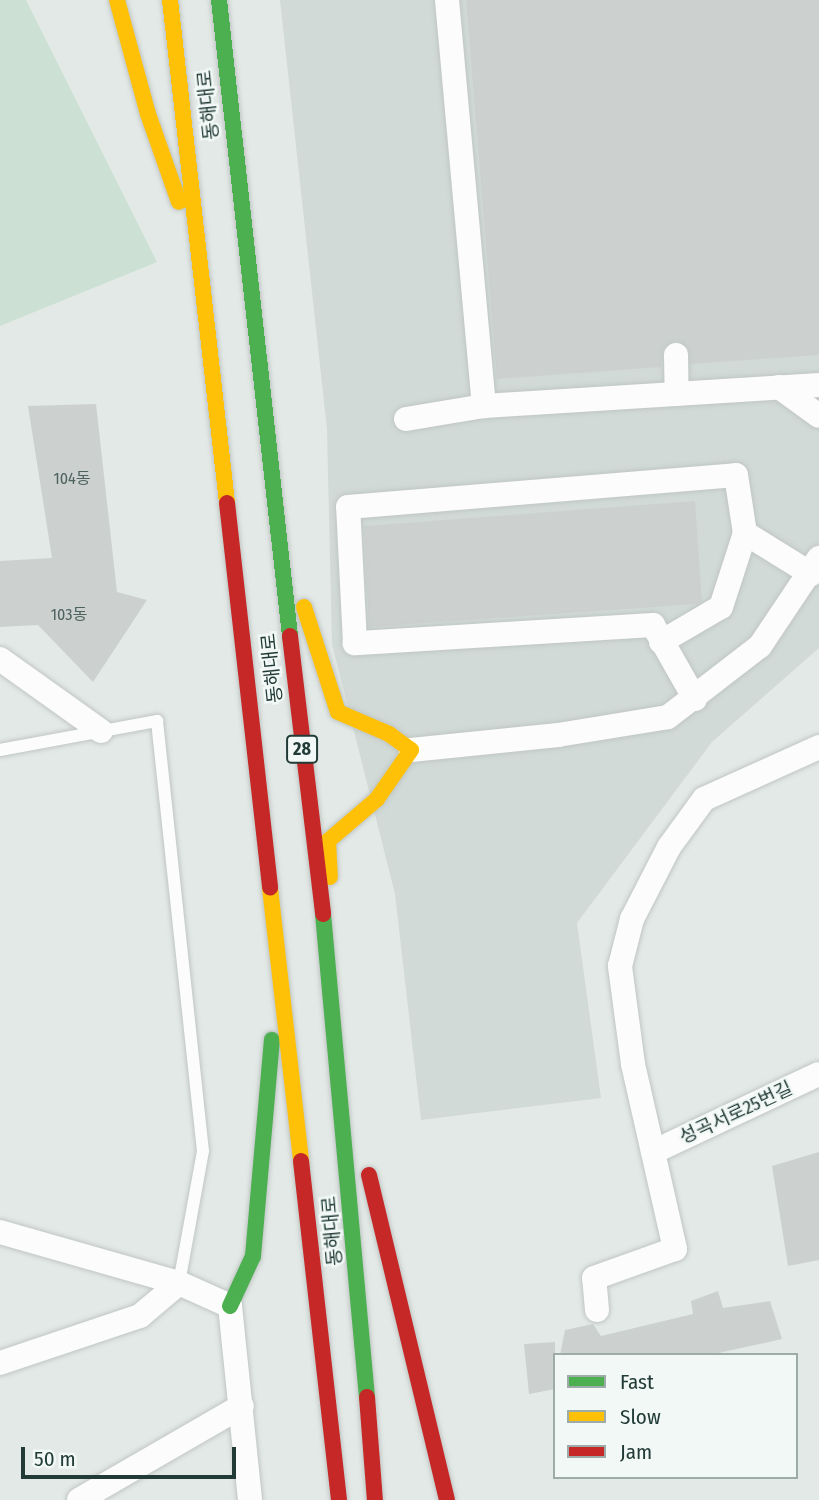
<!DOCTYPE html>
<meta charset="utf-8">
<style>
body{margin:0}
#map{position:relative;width:819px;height:1500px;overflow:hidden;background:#e3e9e6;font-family:"Fira Sans Condensed","Noto Sans KR",sans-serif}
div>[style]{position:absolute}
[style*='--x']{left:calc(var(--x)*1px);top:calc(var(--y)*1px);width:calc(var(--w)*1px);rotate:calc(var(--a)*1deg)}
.built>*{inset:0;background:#d1dad6}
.green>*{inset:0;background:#cce1d4}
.building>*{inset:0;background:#ccd1cf}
.roads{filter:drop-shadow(0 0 2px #c0c6c4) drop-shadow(0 0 2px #c0c6c4)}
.lane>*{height:12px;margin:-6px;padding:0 6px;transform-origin:6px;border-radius:6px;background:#fbfcfb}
.street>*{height:24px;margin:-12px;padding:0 12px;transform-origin:12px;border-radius:12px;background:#fbfcfb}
.fast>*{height:16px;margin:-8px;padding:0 8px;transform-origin:8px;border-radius:8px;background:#4caf50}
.slow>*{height:16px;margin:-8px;padding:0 8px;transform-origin:8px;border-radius:8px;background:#ffc107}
.jam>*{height:16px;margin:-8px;padding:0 8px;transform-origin:8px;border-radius:8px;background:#c62828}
span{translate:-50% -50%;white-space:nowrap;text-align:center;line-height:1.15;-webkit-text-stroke:5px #f1f8f5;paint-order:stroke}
.number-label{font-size:16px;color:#4d615e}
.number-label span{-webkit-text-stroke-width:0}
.shield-label span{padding:2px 5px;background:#f1f8f5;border:2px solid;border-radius:5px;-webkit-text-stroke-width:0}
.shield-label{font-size:18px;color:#223b37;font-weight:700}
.street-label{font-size:19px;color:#223b37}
.legend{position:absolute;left:553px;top:1353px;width:245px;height:126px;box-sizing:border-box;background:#f1f8f5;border:2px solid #9eaca9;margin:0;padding:9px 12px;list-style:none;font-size:21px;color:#223b37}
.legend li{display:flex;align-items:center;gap:14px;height:35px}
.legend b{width:35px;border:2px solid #9eaca9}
.scale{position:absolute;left:21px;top:1447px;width:215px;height:32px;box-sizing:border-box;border:4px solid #223b37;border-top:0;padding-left:9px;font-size:21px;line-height:24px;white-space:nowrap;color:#223b37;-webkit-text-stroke:5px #f1f8f5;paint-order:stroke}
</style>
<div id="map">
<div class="built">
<i style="clip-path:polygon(280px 0,819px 0,819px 648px,712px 742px,577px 923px,601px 1098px,421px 1120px,395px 894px,332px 644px,327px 429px)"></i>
</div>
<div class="green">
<i style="clip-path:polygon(0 0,26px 0,157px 262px,0 326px)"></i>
</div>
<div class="building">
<i style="clip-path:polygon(466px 0,819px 0,819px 355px,691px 364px,688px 347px,675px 340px,663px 349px,661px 367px,497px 379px)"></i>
<i style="clip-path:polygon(96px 404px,117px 592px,147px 600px,93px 682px,38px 625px,0 627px,0 561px,52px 558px,28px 406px)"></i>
<i style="clip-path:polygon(695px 501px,702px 601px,697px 604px,369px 627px,364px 526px)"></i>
<i style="clip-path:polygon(819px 1152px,819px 1260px,788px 1266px,772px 1166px)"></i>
<i style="clip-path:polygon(718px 1291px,723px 1308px,770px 1301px,782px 1339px,709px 1355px,560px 1355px,565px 1330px,593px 1324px,601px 1336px,693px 1314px,691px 1301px)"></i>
<i style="clip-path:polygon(555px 1342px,555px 1389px,529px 1394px,524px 1344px)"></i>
</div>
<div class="roads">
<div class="lane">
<i style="--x:0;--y:750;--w:160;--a:-10.5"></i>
<i style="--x:157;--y:721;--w:432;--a:83.9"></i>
<i style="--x:203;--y:1151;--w:134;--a:100.3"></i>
</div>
<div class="street">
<i style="--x:447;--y:0;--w:408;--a:84.8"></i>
<i style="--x:484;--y:406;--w:336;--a:-3.6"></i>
<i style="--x:676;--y:355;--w:39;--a:89"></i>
<i style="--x:779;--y:387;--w:49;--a:35.9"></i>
<i style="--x:406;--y:419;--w:79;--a:-9.5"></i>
<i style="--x:661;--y:642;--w:69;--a:-30.3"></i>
<i style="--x:721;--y:607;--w:78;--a:-72"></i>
<i style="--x:0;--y:659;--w:124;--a:35.5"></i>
<i style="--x:695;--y:699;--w:85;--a:-119.6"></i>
<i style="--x:653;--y:625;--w:299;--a:176.5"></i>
<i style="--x:355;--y:643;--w:136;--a:-92.9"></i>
<i style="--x:348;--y:507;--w:389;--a:-4.7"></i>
<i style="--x:736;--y:475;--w:59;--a:81.2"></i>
<i style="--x:745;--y:533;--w:78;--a:31.8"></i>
<i style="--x:411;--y:750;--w:148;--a:-5.8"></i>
<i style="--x:558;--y:735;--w:111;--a:-9.3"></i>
<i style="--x:668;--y:717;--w:116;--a:-37.7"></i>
<i style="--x:760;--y:646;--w:106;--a:-56.2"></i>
<i style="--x:653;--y:1152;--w:183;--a:-25.2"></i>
<i style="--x:0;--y:1232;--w:186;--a:15.9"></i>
<i style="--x:179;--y:1283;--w:56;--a:24.3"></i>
<i style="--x:230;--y:1306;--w:195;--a:84.1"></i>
<i style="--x:597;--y:1310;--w:32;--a:-95"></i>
<i style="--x:594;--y:1278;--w:86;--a:-19.7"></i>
<i style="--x:675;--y:1249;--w:190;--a:-102.8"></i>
<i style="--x:633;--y:1064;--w:99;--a:-97.6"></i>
<i style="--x:620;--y:966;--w:49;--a:-75.7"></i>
<i style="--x:632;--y:919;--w:81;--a:-62.8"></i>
<i style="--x:669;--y:847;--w:59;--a:-53.9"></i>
<i style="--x:704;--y:799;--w:126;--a:-24.3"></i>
<i style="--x:0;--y:1363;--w:148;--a:-18.6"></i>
<i style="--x:140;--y:1316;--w:51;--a:-40.2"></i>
<i style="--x:79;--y:1500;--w:188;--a:-30"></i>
</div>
<div class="fast">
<i style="--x:219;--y:0;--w:640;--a:83.63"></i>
<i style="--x:323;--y:914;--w:485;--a:84.8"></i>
<i style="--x:230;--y:1306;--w:55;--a:-65.3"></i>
<i style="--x:253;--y:1256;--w:217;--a:-85"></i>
</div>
<div class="slow">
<i style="--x:117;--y:0;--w:118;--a:74.8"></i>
<i style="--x:148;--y:114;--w:93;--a:70.6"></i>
<i style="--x:170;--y:0;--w:506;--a:83.53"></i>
<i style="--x:304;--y:607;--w:110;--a:72.1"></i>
<i style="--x:338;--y:712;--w:56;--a:23.3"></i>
<i style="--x:389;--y:734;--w:27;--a:36"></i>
<i style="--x:411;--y:750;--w:60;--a:124.8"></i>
<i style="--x:377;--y:799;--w:65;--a:139.4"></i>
<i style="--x:328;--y:841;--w:36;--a:87"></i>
<i style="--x:270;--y:888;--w:275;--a:83.5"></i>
</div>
<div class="jam">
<i style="--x:227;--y:503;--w:387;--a:83.6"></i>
<i style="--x:290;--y:636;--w:280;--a:83.2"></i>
<i style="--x:301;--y:1161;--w:341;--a:83.6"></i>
<i style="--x:369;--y:1175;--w:334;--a:76.5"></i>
<i style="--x:367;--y:1397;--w:103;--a:85.6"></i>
</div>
</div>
<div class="number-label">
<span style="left:72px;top:479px">104동</span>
<span style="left:69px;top:615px">103동</span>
</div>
<div class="shield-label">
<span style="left:302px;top:749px">28</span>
</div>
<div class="street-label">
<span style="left:208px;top:105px;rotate:-96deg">동해대로</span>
<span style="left:272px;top:668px;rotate:-96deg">동해대로</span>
<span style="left:736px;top:1113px;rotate:-25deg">성곡서로25번길</span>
<span style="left:332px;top:1231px;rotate:-95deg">동해대로</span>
</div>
<ul class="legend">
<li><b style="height:9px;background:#4caf50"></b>Fast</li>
<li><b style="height:9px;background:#ffc107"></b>Slow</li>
<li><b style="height:9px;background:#c62828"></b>Jam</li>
</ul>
<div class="scale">50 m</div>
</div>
